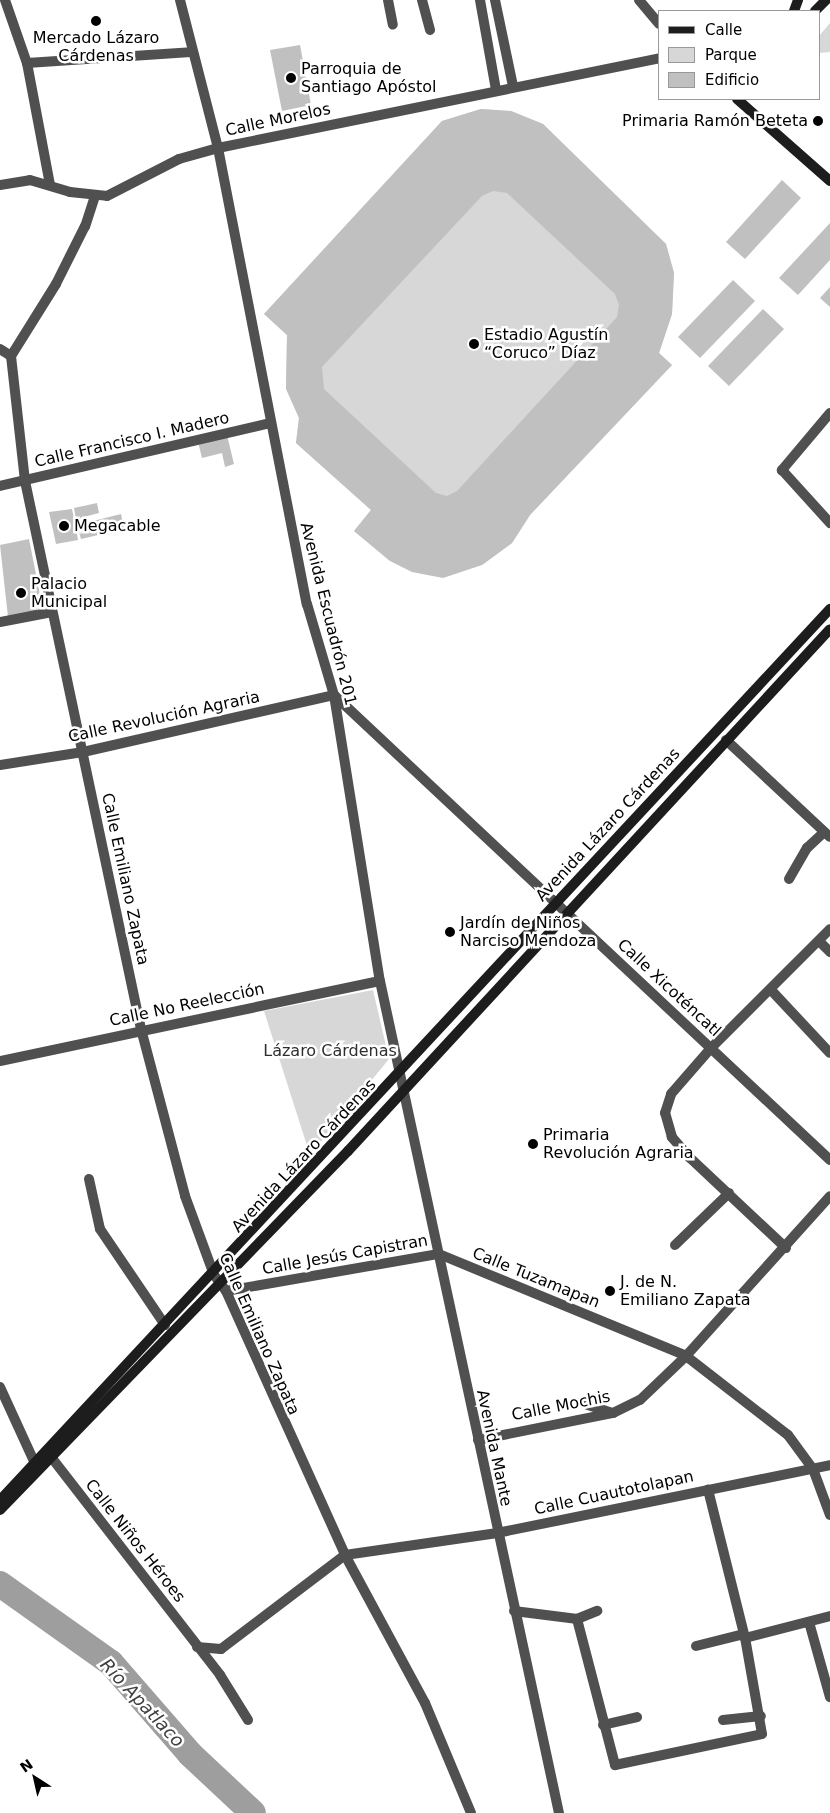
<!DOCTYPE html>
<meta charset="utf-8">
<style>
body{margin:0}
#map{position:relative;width:830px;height:1813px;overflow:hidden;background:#fff;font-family:"DejaVu Sans",sans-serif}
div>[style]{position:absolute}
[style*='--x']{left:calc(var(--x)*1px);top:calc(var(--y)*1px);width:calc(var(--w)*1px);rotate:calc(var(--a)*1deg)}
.green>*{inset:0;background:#d7d7d7}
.river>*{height:26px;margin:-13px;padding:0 13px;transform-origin:13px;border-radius:13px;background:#9e9e9e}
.building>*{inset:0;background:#c0c0c0}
.street>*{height:10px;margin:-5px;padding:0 5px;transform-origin:5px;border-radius:5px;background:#505050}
.secondary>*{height:10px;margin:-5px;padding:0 5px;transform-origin:5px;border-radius:5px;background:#1d1d1d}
.dots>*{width:14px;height:14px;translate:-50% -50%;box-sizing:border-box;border:2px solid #fff;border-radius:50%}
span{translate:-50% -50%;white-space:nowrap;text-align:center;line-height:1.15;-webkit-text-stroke:5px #fff;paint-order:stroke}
.poi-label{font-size:16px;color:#000}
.left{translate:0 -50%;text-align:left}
.right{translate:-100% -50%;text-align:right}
.street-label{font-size:16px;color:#000}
.park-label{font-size:16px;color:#2e2e2e}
.water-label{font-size:18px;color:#3f3f3f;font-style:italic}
.legend{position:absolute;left:658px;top:10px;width:162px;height:90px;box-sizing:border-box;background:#fff;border:1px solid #999;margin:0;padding:6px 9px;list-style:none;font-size:15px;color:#000}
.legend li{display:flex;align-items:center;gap:10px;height:25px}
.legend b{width:25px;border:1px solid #999}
.north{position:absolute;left:10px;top:1753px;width:50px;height:50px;-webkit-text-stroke:4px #fff;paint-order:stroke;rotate:325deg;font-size:14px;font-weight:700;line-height:20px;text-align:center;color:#000}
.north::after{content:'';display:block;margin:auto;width:18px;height:22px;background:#000;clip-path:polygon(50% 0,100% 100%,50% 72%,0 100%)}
</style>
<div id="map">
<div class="green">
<i style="clip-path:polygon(830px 23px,830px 52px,819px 53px,819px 36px)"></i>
<i style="clip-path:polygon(481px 109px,511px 111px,543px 124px,666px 244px,674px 273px,672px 314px,659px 353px,672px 365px,530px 515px,512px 543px,482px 565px,390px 561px,354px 531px,371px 510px,296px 443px,299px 418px,286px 388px,287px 335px,264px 314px,442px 121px)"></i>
<i style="clip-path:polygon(373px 990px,389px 1059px,310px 1155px,264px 1011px)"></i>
</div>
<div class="river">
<i style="--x:0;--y:1584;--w:136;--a:35.4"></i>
<i style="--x:111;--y:1663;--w:121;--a:49"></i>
<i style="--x:190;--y:1754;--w:86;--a:43.1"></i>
</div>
<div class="building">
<i style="clip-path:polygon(300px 45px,311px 105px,282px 111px,270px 50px)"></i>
<i style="clip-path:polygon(evenodd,481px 109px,511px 111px,543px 124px,666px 244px,674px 273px,672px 314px,659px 353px,672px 365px,530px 515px,512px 543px,482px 565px,443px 578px,412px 572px,390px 561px,354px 531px,371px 510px,296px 443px,299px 418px,286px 389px,287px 335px,264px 314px,442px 121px,481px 109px,493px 191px,507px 193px,615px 294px,619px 305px,617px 317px,457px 491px,447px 496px,436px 493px,324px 389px,322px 367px,482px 196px,493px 191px)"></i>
<i style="clip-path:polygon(782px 180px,801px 198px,745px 259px,726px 242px)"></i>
<i style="clip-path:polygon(830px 223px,830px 260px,798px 295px,779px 278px)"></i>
<i style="clip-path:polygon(733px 280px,755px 301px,700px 358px,678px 337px)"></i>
<i style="clip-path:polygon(830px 287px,830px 307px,820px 298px)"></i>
<i style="clip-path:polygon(763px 309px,784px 329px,729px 386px,708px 366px)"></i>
<i style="clip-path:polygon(227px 435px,234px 464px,225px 467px,222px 453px,202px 458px,198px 442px)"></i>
<i style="clip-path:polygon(97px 503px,99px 513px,76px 519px,74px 508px)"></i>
<i style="clip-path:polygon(72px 509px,78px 540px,56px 544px,49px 512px)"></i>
<i style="clip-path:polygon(121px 514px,124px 529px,81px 539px,77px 525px)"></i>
<i style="clip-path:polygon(29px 539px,43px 610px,8px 617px,0 545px)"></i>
</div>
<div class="street">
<i style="--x:5;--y:0;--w:67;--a:70.8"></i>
<i style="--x:27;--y:63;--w:124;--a:79.3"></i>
<i style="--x:180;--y:0;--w:153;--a:75.6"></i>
<i style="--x:218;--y:148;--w:465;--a:79"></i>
<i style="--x:307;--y:604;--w:95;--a:73.5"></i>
<i style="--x:334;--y:695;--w:290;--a:80.9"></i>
<i style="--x:380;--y:981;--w:851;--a:77.86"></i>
<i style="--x:388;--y:0;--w:25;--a:79"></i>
<i style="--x:422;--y:0;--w:31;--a:75"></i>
<i style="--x:480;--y:0;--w:91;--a:79.9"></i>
<i style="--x:495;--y:0;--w:88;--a:78.2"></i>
<i style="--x:639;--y:0;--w:31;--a:50"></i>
<i style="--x:27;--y:63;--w:164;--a:-3.8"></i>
<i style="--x:0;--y:185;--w:30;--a:-9"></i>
<i style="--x:30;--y:180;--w:42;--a:16.7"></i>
<i style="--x:70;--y:192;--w:37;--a:6"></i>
<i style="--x:107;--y:196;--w:81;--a:-27.2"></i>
<i style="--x:179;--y:159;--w:41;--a:-15.8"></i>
<i style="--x:218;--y:148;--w:450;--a:-11.5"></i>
<i style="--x:95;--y:196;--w:32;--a:108"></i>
<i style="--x:85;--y:226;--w:65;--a:116.6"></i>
<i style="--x:56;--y:284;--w:85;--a:122"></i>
<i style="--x:11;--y:356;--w:126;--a:83.6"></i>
<i style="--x:25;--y:481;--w:560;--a:78.05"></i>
<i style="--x:141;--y:1029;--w:173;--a:75.2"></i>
<i style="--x:185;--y:1196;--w:84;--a:69.8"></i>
<i style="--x:214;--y:1275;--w:20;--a:53"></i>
<i style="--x:226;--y:1291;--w:290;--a:65.7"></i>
<i style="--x:345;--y:1555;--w:168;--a:61.6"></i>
<i style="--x:425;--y:1703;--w:119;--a:67.3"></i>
<i style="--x:0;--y:349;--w:13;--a:32"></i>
<i style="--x:830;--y:413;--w:75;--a:130.1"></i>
<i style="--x:782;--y:470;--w:72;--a:47.8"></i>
<i style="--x:0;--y:486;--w:278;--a:-13.1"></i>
<i style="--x:0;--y:622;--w:53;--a:-10.9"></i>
<i style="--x:726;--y:740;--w:142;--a:43"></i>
<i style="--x:0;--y:765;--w:84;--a:-8.9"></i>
<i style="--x:83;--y:752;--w:257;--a:-12.8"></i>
<i style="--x:334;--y:695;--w:680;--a:43.15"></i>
<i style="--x:789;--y:879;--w:36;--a:-60"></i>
<i style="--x:807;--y:848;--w:23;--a:-43"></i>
<i style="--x:819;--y:941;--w:16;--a:45"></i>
<i style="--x:771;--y:990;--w:86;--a:46.9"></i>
<i style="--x:0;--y:1061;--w:388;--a:-11.9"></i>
<i style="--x:89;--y:1179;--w:51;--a:77.6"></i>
<i style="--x:100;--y:1229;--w:116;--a:55.9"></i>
<i style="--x:675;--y:1245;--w:75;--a:-43.9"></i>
<i style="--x:786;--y:1248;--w:132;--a:-136.8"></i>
<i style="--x:690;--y:1158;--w:28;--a:-131"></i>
<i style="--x:672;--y:1137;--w:25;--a:-106"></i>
<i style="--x:665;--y:1113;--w:20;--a:-72"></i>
<i style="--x:671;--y:1094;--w:61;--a:-49"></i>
<i style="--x:711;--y:1048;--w:168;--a:-45"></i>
<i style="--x:226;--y:1291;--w:216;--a:-9.9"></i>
<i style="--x:439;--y:1254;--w:267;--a:22.4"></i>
<i style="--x:686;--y:1356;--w:129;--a:37.8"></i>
<i style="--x:788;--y:1435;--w:42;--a:53.7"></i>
<i style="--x:813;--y:1469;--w:49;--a:69.7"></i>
<i style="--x:0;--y:1387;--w:91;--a:65.4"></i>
<i style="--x:582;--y:1403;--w:32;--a:18"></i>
<i style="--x:478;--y:1440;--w:138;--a:-11.3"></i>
<i style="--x:613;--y:1413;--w:30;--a:-26"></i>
<i style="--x:640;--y:1400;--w:64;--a:-43.7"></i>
<i style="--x:686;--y:1356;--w:215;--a:-48"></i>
<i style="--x:48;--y:1453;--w:281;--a:52.2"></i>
<i style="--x:220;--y:1675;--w:53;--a:58.1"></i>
<i style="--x:514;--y:1611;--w:64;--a:7.2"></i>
<i style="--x:577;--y:1619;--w:151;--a:75.4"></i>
<i style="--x:615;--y:1765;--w:150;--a:-11.9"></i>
<i style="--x:762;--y:1734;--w:97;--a:-100"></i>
<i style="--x:745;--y:1638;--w:153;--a:-104"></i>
<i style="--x:577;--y:1619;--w:22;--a:-22"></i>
<i style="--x:809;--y:1622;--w:78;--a:74.4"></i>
<i style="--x:745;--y:1638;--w:88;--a:-14.5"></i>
<i style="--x:696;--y:1646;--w:49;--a:-14"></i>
<i style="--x:197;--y:1647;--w:24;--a:5"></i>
<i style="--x:221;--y:1649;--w:156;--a:-37.2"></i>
<i style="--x:345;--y:1555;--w:154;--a:-8.2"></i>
<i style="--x:497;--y:1533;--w:340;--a:-11.5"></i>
<i style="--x:723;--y:1720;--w:38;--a:-6"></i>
<i style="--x:603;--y:1725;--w:35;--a:-13"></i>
</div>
<div class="secondary">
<i style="--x:794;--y:11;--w:12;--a:-70"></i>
<i style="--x:815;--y:11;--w:16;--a:-45"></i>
<i style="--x:737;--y:99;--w:124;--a:41.4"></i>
<i style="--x:0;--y:1500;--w:1218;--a:-47.03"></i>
<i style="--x:0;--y:1510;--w:500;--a:-45.9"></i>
<i style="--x:348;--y:1151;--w:710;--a:-47.28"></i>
</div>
<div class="dots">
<i style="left:96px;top:21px;background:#000"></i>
<i style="left:291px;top:78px;background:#000"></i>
<i style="left:818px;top:121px;background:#000"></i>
<i style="left:474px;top:344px;background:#000"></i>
<i style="left:64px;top:526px;background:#000"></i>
<i style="left:21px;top:593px;background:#000"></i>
<i style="left:450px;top:932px;background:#000"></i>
<i style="left:533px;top:1144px;background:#000"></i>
<i style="left:610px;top:1291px;background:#000"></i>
</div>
<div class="poi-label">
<span style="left:96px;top:47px">Mercado Lázaro<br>Cárdenas</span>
<span class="left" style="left:301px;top:78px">Parroquia de<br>Santiago Apóstol</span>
<span class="right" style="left:808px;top:121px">Primaria Ramón Beteta</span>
<span class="left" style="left:484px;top:344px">Estadio Agustín<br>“Coruco” Díaz</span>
<span class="left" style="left:74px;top:526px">Megacable</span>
<span class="left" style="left:31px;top:593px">Palacio<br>Municipal</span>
<span class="left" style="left:460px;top:932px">Jardín de Niños<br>Narciso Mendoza</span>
<span class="left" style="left:543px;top:1144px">Primaria<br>Revolución Agraria</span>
<span class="left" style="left:620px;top:1291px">J. de N.<br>Emiliano Zapata</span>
</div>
<div class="street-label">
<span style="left:278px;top:120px;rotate:-12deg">Calle Morelos</span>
<span style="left:132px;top:440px;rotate:-13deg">Calle Francisco I. Madero</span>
<span style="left:328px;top:614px;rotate:76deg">Avenida Escuadrón 201</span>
<span style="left:164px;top:717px;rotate:-12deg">Calle Revolución Agraria</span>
<span style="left:608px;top:825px;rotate:-47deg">Avenida Lázaro Cárdenas</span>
<span style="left:125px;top:879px;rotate:78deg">Calle Emiliano Zapata</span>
<span style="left:669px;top:988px;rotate:43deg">Calle Xicoténcatl</span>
<span style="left:187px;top:1005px;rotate:-12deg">Calle No Reelección</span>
<span style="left:304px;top:1156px;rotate:-47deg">Avenida Lázaro Cárdenas</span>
<span style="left:345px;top:1255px;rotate:-10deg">Calle Jesús Capistran</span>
<span style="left:536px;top:1278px;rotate:22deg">Calle Tuzamapan</span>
<span style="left:259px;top:1334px;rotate:66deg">Calle Emiliano Zapata</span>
<span style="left:561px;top:1406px;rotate:-11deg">Calle Mochis</span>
<span style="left:494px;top:1448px;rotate:78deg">Avenida Mante</span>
<span style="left:614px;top:1493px;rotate:-12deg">Calle Cuautotolapan</span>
<span style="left:135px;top:1541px;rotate:52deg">Calle Niños Héroes</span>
</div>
<div class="park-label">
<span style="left:330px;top:1051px">Lázaro Cárdenas</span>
</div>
<div class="water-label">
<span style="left:142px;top:1703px;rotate:47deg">Río Apatlaco</span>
</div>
<ul class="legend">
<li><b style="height:6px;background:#1d1d1d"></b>Calle</li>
<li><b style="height:14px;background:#d7d7d7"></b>Parque</li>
<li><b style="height:14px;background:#c0c0c0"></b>Edificio</li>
</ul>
<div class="north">N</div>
</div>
